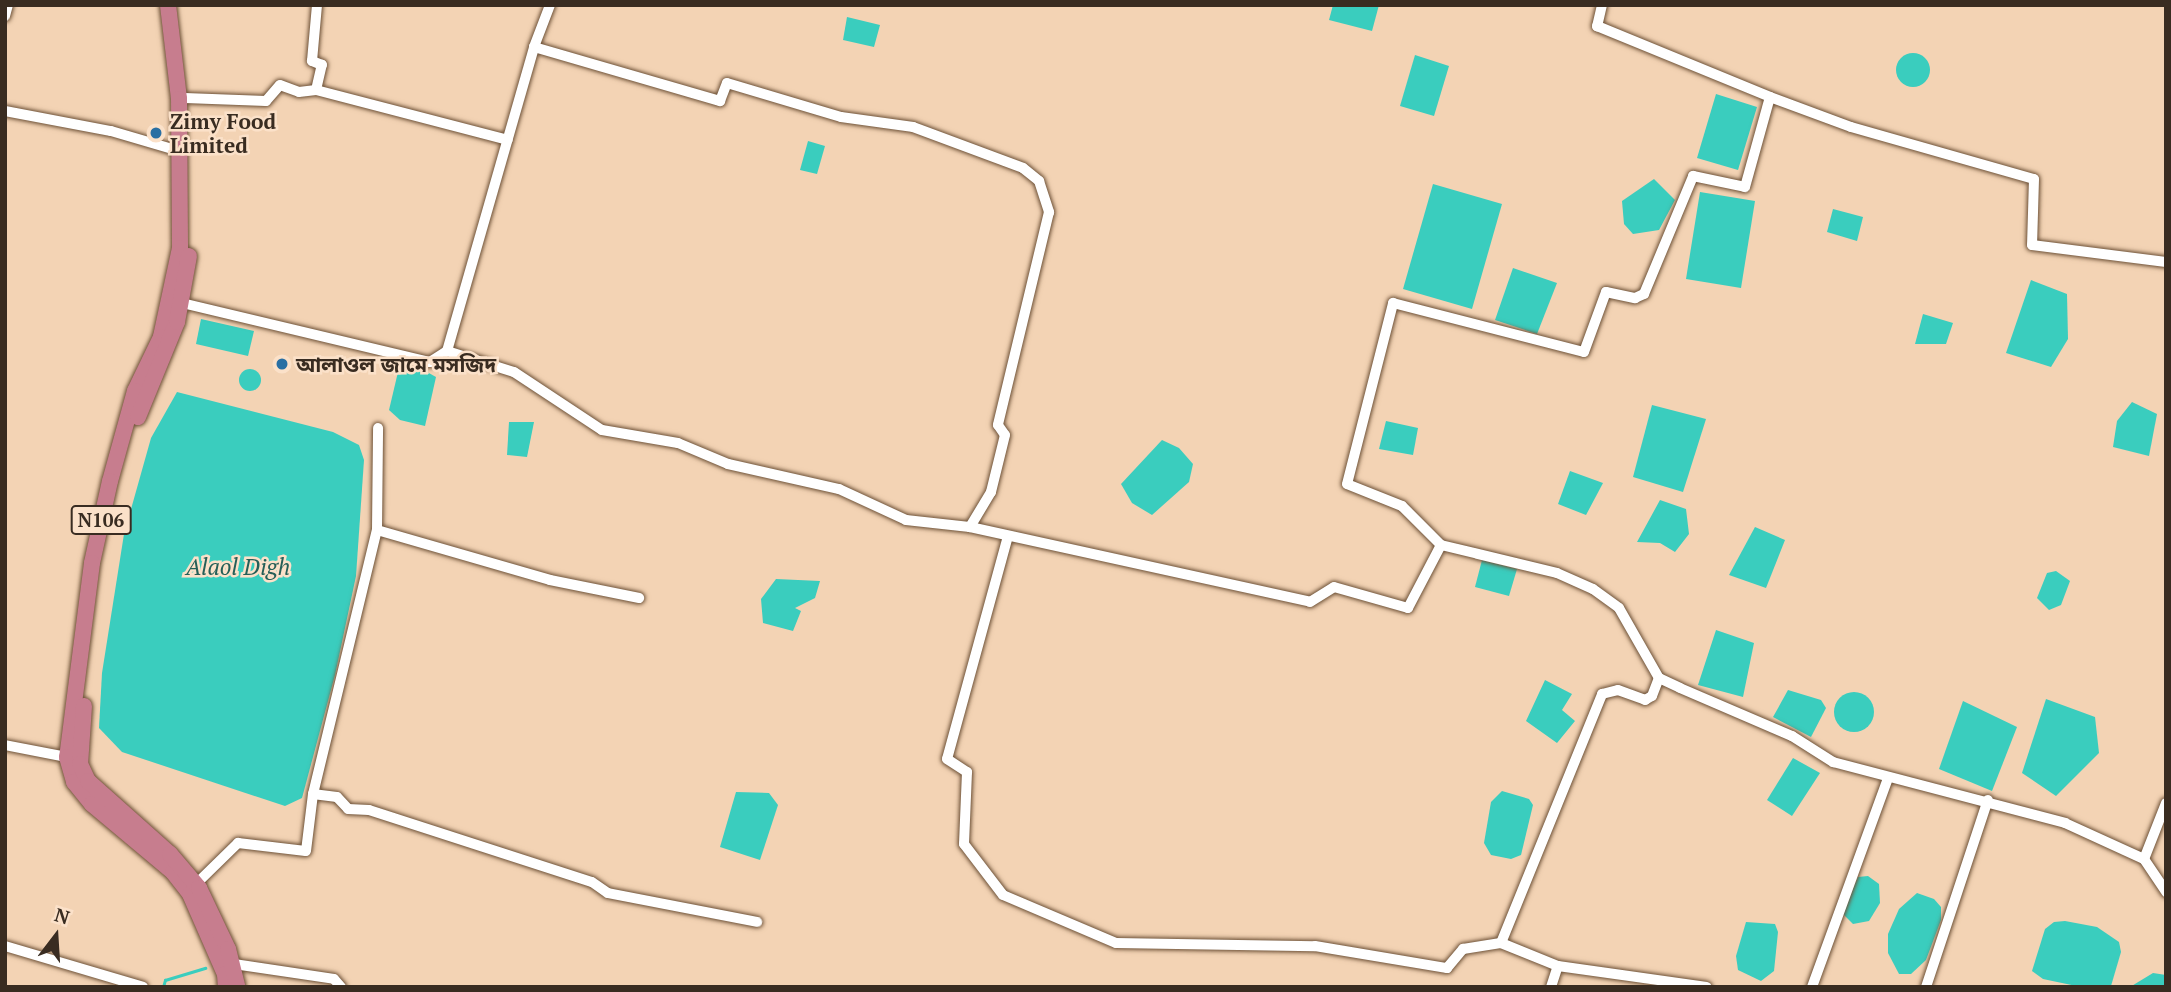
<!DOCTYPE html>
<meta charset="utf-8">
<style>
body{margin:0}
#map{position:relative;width:2171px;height:992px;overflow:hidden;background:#f3d3b4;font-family:"PT Serif","Noto Sans Bengali",serif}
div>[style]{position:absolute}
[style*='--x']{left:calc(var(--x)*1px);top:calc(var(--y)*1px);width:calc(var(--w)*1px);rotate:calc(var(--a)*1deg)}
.water>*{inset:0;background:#3acdbe}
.round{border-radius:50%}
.stream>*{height:2.5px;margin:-1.25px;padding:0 1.25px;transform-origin:1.25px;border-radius:1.25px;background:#3acdbe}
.roads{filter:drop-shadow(0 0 2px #6d5137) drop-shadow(0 0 2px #6d5137)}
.minor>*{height:10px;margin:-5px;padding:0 5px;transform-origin:5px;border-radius:5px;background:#fff}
.highway>*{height:16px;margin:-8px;padding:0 8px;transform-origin:8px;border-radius:8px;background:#c77d8e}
.dots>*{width:19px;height:19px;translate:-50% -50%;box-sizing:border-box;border:4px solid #fbe1c9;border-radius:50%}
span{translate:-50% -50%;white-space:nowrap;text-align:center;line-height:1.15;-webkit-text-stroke:5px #fbe1c9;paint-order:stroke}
.shield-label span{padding:2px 5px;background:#fbe1c9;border:2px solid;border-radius:5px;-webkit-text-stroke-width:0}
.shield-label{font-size:19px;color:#392c21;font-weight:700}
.poi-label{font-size:21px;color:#392c21;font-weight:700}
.left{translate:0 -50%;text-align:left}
.water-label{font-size:23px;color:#255f58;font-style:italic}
.frame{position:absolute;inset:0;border:7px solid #392c21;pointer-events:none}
.north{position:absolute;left:21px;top:901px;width:70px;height:70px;-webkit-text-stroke:5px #fbe1c9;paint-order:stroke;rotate:17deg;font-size:19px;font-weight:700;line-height:28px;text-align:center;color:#392c21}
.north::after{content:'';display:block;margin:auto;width:24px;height:32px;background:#392c21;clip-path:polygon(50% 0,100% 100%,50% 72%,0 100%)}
</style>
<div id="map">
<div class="water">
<i style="clip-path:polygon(1333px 5px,1379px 5px,1372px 31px,1329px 20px)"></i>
<i style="clip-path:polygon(847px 17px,880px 25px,874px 47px,843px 40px)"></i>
<i class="round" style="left:1896px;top:53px;width:34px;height:34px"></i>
<i style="clip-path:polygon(1415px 55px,1449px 66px,1434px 116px,1400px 106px)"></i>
<i style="clip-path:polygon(1716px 94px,1757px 107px,1738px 170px,1697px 158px)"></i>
<i style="clip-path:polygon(808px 141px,825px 146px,817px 174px,800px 170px)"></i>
<i style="clip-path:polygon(1654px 179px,1675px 200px,1659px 230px,1633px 234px,1624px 224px,1622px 201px)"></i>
<i style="clip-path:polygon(1433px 184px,1502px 204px,1472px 309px,1403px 289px)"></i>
<i style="clip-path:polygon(1700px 192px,1755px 201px,1741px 288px,1686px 279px)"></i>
<i style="clip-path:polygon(1833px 209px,1863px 217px,1857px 241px,1827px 232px)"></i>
<i style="clip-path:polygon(1513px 268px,1557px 283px,1537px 334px,1495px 320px)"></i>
<i style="clip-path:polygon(2031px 280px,2067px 294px,2068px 339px,2051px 367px,2006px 353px)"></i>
<i style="clip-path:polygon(1923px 314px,1953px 323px,1946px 344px,1915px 344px)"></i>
<i style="clip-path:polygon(201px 319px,254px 331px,248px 356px,196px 344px)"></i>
<i style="clip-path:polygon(418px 367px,436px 377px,425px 426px,400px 420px,389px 410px,398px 372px)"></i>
<i class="round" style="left:239px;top:369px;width:22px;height:22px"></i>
<i style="clip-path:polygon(177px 392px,333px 432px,359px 445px,364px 460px,356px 576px,335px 675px,302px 798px,285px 806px,122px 752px,99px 728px,102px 673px,124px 534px,151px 438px)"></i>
<i style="clip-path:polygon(2132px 402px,2157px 414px,2149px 456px,2113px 447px,2117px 421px)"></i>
<i style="clip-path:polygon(1652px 405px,1706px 419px,1683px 492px,1633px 477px)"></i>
<i style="clip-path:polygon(1386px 421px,1418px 428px,1413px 455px,1379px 449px)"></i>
<i style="clip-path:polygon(509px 422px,534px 422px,527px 457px,507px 455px)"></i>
<i style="clip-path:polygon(1162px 440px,1179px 448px,1193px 464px,1189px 482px,1152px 515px,1132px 503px,1121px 484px)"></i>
<i style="clip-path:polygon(1570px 471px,1603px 483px,1586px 515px,1558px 504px)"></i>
<i style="clip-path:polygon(1660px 500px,1686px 509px,1689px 534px,1675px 552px,1660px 543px,1637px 542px)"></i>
<i style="clip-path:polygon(1755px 527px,1785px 540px,1766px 588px,1729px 575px)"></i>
<i style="clip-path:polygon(1482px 560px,1517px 569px,1509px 596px,1475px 587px)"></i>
<i style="clip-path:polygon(2056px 571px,2070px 581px,2061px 605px,2049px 610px,2037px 598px,2047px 573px)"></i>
<i style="clip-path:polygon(776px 579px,820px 581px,815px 598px,795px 608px,801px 611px,793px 631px,763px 623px,761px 599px)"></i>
<i style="clip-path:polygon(1716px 630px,1754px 643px,1743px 697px,1698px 685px)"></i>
<i style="clip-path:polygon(1545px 680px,1572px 694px,1562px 710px,1575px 721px,1557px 743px,1526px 721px)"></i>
<i style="clip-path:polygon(1788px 690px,1821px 700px,1826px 708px,1811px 737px,1773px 717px)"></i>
<i class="round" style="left:1834px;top:692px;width:40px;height:40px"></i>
<i style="clip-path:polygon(2046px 699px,2095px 717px,2099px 753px,2056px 796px,2022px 773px)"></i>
<i style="clip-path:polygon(1963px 701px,2017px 727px,1992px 791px,1939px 769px)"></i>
<i style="clip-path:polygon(1793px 758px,1820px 773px,1792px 816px,1767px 800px)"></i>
<i style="clip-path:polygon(1502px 791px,1529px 799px,1533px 805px,1521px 855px,1511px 859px,1491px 855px,1484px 843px,1491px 802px)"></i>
<i style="clip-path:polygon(736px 792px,769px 793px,778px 805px,760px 860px,720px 847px)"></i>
<i style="clip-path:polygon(1868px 876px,1879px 884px,1880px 903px,1869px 921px,1853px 924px,1842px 913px,1858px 877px)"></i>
<i style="clip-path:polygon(1917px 893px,1934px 899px,1941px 907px,1941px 920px,1926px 960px,1911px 974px,1899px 974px,1888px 953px,1888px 934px,1899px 909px)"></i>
<i style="clip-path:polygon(2065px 921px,2097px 927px,2119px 942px,2121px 952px,2111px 986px,2081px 987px,2043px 979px,2032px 971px,2045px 929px,2054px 922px)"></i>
<i style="clip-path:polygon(1746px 922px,1775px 924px,1778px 932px,1774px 971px,1761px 981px,1738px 970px,1736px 956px)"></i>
<i style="clip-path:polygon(2153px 973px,2166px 975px,2166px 987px,2130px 987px)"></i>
</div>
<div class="stream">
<i style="--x:163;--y:987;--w:7;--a:-74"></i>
<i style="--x:165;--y:980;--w:42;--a:-16.7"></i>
</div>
<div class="roads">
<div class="minor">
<i style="--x:550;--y:5;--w:45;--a:110.9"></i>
<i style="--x:534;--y:47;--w:194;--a:16.2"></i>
<i style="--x:720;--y:101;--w:19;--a:-69"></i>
<i style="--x:727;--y:83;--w:119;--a:16.6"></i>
<i style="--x:841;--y:117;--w:73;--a:7.9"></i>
<i style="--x:913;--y:127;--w:117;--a:20.4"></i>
<i style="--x:1023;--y:168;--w:21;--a:39"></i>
<i style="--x:1039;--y:181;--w:33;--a:72"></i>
<i style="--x:1049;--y:212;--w:219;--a:103.5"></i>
<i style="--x:998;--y:425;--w:12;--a:55"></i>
<i style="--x:1005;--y:435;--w:59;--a:103.8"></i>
<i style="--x:991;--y:492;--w:41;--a:121"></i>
<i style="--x:1602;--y:5;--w:22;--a:103"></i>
<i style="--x:1597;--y:26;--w:187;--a:22.3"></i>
<i style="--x:1770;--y:97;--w:86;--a:20.3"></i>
<i style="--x:1851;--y:127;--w:190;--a:15.9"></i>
<i style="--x:2034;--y:179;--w:66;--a:91.7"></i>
<i style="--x:2032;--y:245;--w:135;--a:7.2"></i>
<i style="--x:5;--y:16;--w:11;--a:-75"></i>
<i style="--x:316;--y:90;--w:26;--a:-77"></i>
<i style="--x:322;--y:65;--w:11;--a:-158"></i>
<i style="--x:312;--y:61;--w:56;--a:-84.9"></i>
<i style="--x:185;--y:98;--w:81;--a:2.1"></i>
<i style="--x:266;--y:101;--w:21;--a:-49"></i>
<i style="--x:280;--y:85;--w:20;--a:20"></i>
<i style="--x:299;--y:92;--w:17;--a:-7"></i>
<i style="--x:316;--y:90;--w:198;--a:14.6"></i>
<i style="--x:5;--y:111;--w:108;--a:10.7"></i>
<i style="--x:111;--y:131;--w:71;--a:16.4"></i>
<i style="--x:182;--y:303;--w:255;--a:13.4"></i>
<i style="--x:430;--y:362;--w:20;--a:-33"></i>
<i style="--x:447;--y:351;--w:70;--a:17.4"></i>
<i style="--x:514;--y:372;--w:105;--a:33.4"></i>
<i style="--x:602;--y:430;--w:77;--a:9.7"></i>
<i style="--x:678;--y:443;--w:54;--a:22.8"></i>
<i style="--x:728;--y:464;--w:114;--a:12.7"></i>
<i style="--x:839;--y:489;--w:74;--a:24.8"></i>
<i style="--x:906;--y:520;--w:64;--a:6.2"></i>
<i style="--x:970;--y:527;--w:348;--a:12.4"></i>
<i style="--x:1310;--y:602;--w:28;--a:-32"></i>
<i style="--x:1334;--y:587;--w:77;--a:15.8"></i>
<i style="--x:1408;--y:608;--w:71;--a:-62.4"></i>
<i style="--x:1441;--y:545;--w:119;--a:13.6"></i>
<i style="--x:1557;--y:573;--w:39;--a:24"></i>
<i style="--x:1593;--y:589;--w:32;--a:36"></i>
<i style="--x:1619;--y:608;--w:81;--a:60.3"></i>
<i style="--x:1659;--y:678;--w:23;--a:25"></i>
<i style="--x:1680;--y:688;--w:122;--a:23.2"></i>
<i style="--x:1792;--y:736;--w:49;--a:32.4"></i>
<i style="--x:1833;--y:762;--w:240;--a:14.7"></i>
<i style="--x:2065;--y:823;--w:87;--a:24.5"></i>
<i style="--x:447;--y:351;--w:316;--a:-74"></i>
<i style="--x:377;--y:530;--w:180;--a:16.1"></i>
<i style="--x:550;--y:580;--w:91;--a:11.4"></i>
<i style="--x:1008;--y:536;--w:231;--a:105.3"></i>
<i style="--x:947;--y:759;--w:24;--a:33"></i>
<i style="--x:967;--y:772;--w:72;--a:92.4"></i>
<i style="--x:964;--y:844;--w:64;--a:52.6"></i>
<i style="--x:1003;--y:895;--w:123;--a:23"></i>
<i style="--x:1116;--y:943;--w:199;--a:0.9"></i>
<i style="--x:1315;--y:946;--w:134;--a:9.5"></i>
<i style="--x:1447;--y:968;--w:25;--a:-50"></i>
<i style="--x:1463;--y:949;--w:38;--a:-9"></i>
<i style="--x:1501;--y:943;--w:269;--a:-67.9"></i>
<i style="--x:1602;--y:694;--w:16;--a:-14"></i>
<i style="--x:1618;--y:690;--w:29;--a:20"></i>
<i style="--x:1645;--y:700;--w:8;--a:-30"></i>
<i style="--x:1652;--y:696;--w:19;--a:-69"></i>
<i style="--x:1441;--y:545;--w:55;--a:-135"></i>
<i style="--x:1402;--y:506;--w:59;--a:-158.2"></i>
<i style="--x:1347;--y:484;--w:187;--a:-75.7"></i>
<i style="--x:1393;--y:303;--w:197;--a:14.4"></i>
<i style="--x:1584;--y:352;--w:64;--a:-69.9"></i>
<i style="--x:1606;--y:292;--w:30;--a:12"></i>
<i style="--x:1635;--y:298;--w:10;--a:-24"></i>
<i style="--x:1644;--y:294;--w:128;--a:-67.4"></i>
<i style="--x:1693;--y:176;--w:53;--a:11.9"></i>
<i style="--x:1745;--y:187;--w:93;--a:-74.5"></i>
<i style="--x:5;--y:745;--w:63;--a:11"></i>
<i style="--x:313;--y:794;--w:272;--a:-76.4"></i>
<i style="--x:377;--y:530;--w:102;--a:-89.4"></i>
<i style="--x:2166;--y:803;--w:60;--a:111.4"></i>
<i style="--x:2144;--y:859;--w:40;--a:56"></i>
<i style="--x:196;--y:884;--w:59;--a:-44.3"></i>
<i style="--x:238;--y:843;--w:68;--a:6.7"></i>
<i style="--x:306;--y:851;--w:57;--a:-83"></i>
<i style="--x:313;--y:794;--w:24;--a:7"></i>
<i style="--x:337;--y:797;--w:16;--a:47"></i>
<i style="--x:348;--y:809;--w:21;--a:3"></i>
<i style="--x:369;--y:810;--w:234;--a:17.9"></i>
<i style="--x:592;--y:882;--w:19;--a:35"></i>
<i style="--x:608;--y:893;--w:152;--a:11"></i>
<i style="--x:1501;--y:943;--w:61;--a:22"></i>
<i style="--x:1558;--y:966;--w:150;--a:8"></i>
<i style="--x:5;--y:946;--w:144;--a:16.5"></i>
<i style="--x:234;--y:964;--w:101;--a:8.5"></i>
<i style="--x:334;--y:979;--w:11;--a:49"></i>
<i style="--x:1551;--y:987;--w:22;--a:-72"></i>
<i style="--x:1812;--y:987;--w:222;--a:-70"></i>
<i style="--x:1926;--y:987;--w:197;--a:-71.7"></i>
</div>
<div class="highway">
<i style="--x:168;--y:5;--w:95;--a:83.3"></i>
<i style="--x:179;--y:99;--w:149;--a:89.6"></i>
<i style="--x:180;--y:248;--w:91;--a:102.1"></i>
<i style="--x:161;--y:337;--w:60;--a:115.7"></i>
<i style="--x:135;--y:391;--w:93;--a:105.5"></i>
<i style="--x:110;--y:481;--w:84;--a:102.4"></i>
<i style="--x:92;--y:563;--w:196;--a:97.3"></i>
<i style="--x:67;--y:757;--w:26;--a:74"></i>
<i style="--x:74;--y:782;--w:28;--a:51"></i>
<i style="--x:92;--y:804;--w:106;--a:40"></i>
<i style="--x:173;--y:872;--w:28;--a:52"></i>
<i style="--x:190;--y:894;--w:87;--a:66.4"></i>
<i style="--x:225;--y:974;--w:13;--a:86"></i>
<i style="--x:138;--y:417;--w:103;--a:-67.7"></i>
<i style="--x:177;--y:322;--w:67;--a:-79.7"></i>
<i style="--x:84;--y:706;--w:58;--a:93.9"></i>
<i style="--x:80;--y:764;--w:19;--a:65"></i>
<i style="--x:88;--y:781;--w:110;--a:41.7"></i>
<i style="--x:170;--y:854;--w:45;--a:49.5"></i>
<i style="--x:199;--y:888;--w:68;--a:64.6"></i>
<i style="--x:228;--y:949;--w:38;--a:76"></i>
</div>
</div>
<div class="dots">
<i style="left:156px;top:133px;background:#296fa3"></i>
<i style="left:282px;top:364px;background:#296fa3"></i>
</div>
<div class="shield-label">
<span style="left:101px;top:520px">N106</span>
</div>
<div class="poi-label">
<span class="left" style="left:170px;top:133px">Zimy Food<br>Limited</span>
<span class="left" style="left:296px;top:364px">আলাওল জামে মসজিদ</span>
</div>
<div class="water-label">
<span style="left:238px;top:567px">Alaol Digh</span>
</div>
<div class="frame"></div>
<div class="north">N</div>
</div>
